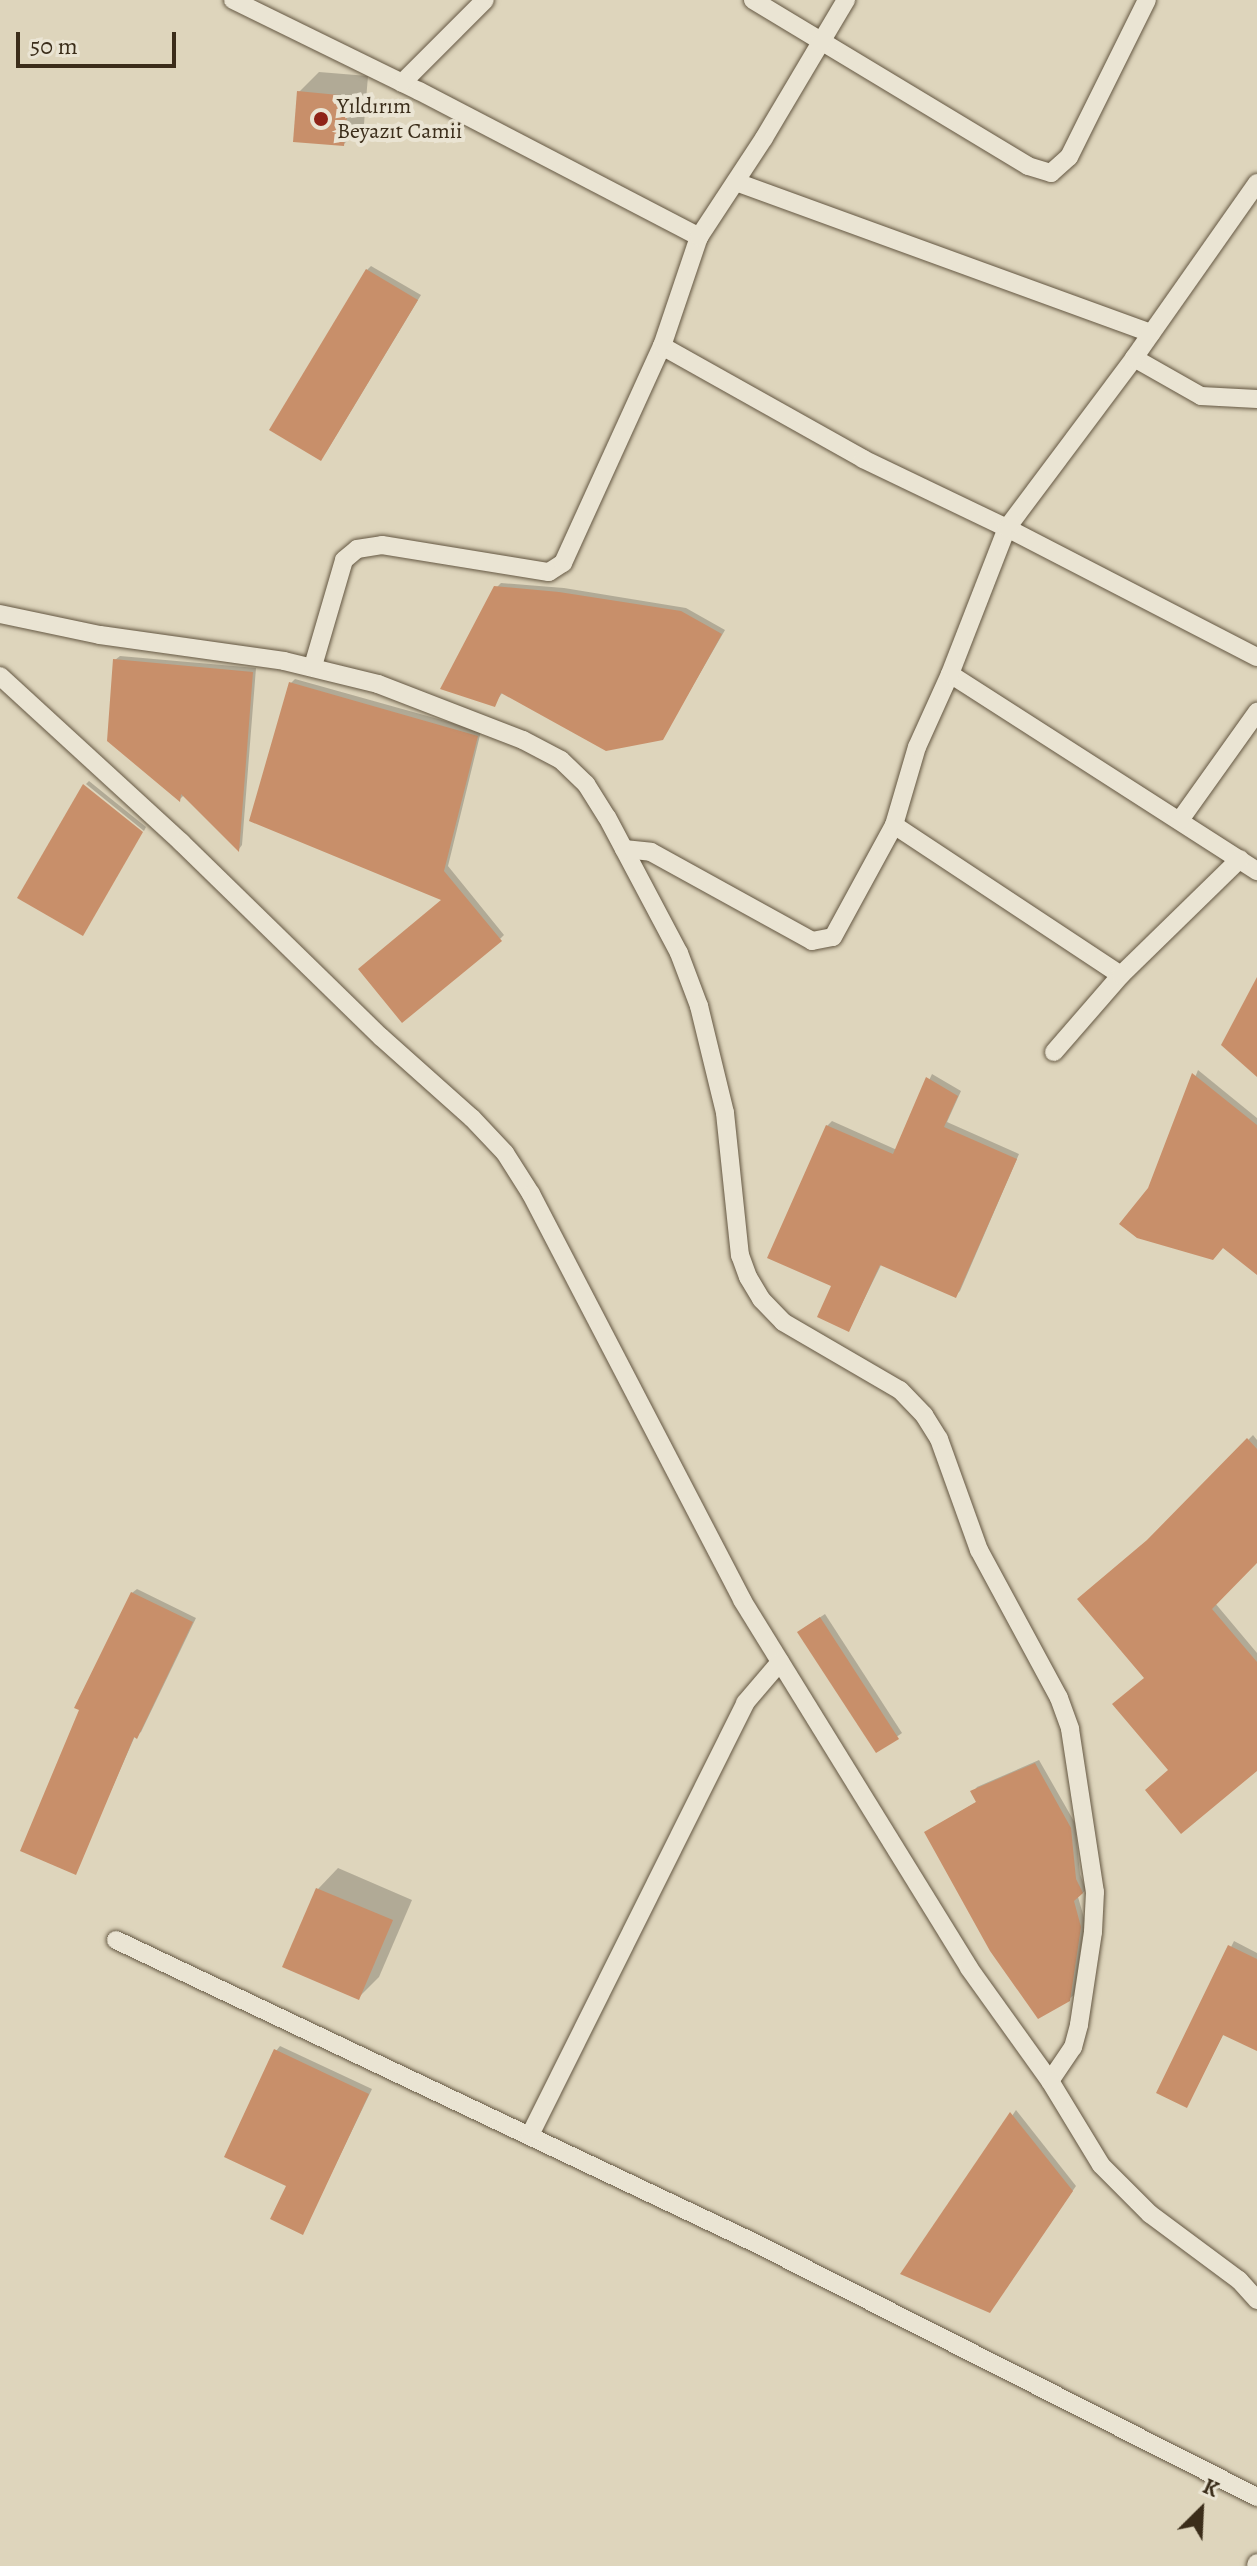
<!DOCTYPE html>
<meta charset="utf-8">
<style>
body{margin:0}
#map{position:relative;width:1257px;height:2566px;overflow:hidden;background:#ded5bc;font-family:Alegreya,serif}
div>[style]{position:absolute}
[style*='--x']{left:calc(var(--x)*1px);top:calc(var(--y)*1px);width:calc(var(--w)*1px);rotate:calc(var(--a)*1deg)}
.shadow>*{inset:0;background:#0003}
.building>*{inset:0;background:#c88f6a}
.roads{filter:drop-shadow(0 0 2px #645742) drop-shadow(0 0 2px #645742)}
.minor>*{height:18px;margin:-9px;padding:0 9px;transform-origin:9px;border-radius:9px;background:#eae4d3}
.dots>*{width:22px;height:22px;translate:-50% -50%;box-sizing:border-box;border:4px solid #eae4d3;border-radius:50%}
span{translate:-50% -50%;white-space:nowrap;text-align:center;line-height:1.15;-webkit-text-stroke:8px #eae4d3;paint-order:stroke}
.poi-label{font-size:22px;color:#3b2d1a}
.left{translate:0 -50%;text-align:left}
.north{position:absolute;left:1161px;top:2470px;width:80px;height:80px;-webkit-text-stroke:6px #eae4d3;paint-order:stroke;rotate:24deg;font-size:22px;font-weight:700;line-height:32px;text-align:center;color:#3b2d1a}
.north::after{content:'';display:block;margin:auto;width:28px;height:36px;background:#3b2d1a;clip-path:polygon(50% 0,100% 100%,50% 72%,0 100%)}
.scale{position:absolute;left:16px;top:32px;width:160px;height:36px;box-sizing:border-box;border:4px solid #3b2d1a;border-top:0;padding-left:10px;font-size:24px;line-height:28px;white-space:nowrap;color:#3b2d1a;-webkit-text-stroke:6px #eae4d3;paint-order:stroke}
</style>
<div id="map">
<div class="shadow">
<i style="clip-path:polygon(319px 72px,368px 76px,364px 124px,344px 144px,299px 92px)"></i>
<i style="clip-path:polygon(371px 266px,421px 295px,325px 454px,367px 270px)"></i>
<i style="clip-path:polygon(501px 583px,564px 588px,686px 608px,725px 630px,662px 739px,503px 692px,494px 704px,496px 588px)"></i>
<i style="clip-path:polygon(120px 656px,256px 668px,242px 845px,239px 849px,185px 794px,180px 799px,115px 660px)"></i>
<i style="clip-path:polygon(295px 679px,481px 731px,448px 866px,504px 935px,500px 939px,444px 899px,291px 683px)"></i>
<i style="clip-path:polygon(89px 781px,146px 827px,144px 831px,86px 784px)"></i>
<i style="clip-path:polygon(1198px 1070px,1257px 1118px,1257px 1273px,1150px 1189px)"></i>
<i style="clip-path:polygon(932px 1074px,961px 1091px,947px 1122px,1019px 1154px,960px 1291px,956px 1295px,882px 1263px,849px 1330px,834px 1285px,827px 1126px,832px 1121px,897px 1150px)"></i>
<i style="clip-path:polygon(1253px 1435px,1257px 1440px,1257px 1560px,1215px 1603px,1257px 1653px,1257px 1768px,1171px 1770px,1146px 1677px,1153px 1537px)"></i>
<i style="clip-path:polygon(137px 1589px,196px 1618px,141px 1732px,135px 1736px,75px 1872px,132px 1593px)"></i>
<i style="clip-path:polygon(825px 1614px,902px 1733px,877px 1751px,804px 1628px)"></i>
<i style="clip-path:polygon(1039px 1760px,1075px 1823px,1080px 1874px,1086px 1890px,1078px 1897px,1085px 1921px,1074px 1995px,1069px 1999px,926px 1832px,978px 1801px,973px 1792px,977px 1787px)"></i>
<i style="clip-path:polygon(338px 1868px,412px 1900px,379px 1977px,359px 1997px,318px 1889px)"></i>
<i style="clip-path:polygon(1234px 1941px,1257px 1953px,1257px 2049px,1224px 2033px,1187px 2106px,1159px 2092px)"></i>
<i style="clip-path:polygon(280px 2046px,372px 2089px,303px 2232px,288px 2185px,276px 2051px)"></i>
<i style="clip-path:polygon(1016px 2110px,1076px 2186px,994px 2306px,903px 2273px)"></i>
</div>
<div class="building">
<i style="clip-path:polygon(297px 91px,349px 96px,344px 146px,293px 142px)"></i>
<i style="clip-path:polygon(366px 269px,418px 300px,321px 461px,269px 430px)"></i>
<i style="clip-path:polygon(494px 586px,559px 592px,681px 611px,722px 634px,663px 740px,606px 751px,501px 693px,495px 707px,440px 689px)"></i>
<i style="clip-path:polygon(113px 659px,253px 672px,239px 852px,181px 794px,180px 802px,107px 741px)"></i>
<i style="clip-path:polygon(289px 682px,478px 736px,444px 871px,502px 941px,402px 1023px,358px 969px,441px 900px,249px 821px)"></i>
<i style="clip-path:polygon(83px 784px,143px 832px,83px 936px,17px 898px)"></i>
<i style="clip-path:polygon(1257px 977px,1257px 1077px,1221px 1045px)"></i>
<i style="clip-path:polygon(1192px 1073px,1257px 1125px,1257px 1275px,1223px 1248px,1213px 1260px,1137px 1238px,1119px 1224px,1148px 1188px)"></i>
<i style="clip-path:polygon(926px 1077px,958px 1096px,944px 1127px,1017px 1159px,956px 1298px,880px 1265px,849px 1332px,817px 1317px,831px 1286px,767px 1258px,826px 1125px,893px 1154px)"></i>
<i style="clip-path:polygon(1247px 1438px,1257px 1449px,1257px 1563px,1212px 1609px,1257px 1662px,1257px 1771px,1181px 1834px,1145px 1790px,1168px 1770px,1112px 1704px,1144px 1678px,1077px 1599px,1147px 1540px)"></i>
<i style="clip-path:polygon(131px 1592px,193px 1622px,137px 1739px,134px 1737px,76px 1875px,20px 1851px,79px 1710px,74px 1708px)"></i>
<i style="clip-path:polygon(820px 1617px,899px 1739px,876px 1753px,797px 1632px)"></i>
<i style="clip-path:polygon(1035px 1763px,1071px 1828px,1076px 1879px,1083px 1893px,1074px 1901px,1081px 1927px,1070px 2001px,1038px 2019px,990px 1951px,924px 1832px,976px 1802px,970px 1791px)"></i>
<i style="clip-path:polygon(316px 1888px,393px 1920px,359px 2000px,282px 1967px)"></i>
<i style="clip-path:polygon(1228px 1945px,1257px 1959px,1257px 2051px,1223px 2035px,1187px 2108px,1156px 2093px)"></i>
<i style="clip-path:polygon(274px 2049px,369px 2094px,303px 2235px,270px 2219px,286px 2186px,224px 2157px)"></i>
<i style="clip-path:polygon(1010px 2112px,1073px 2191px,990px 2313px,900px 2274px)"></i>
</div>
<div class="roads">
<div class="minor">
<i style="--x:233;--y:0;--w:207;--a:26.1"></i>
<i style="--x:419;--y:91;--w:316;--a:27.5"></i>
<i style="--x:753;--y:0;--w:321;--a:31.1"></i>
<i style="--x:1028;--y:166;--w:24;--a:17"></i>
<i style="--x:1051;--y:173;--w:24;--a:-42"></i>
<i style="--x:1069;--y:157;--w:175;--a:-63.6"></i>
<i style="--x:402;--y:83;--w:117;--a:-45"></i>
<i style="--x:736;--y:182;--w:442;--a:20"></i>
<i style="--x:662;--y:346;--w:231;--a:29.3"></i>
<i style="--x:863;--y:459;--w:160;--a:25.6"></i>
<i style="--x:1007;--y:528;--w:281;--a:27.3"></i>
<i style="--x:1134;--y:358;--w:77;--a:29.6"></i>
<i style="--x:1201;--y:396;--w:56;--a:3.1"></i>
<i style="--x:0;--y:614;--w:102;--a:11.9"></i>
<i style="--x:100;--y:635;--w:186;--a:8"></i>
<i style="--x:284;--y:661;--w:97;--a:13.7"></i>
<i style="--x:378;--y:684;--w:155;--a:21.1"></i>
<i style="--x:523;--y:740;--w:43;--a:27.8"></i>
<i style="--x:561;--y:760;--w:35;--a:44"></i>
<i style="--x:586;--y:784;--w:39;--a:58"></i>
<i style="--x:607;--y:817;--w:154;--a:62.1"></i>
<i style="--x:679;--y:953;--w:57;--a:69.3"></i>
<i style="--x:699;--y:1006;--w:110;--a:76.3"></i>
<i style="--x:725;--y:1113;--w:143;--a:84"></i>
<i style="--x:740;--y:1255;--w:23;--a:70"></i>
<i style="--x:748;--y:1277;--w:26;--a:59"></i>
<i style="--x:761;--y:1299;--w:32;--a:46"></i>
<i style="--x:783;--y:1322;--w:135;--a:30.2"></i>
<i style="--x:900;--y:1390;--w:35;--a:46"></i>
<i style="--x:924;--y:1415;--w:28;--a:58"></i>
<i style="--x:939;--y:1439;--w:118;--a:70.2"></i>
<i style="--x:979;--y:1550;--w:168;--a:61.6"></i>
<i style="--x:1059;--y:1698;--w:33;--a:70"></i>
<i style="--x:1070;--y:1729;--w:165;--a:81.3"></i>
<i style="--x:1095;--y:1892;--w:40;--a:92.9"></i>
<i style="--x:1093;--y:1932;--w:94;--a:98.6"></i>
<i style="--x:1079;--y:2025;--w:23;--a:105"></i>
<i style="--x:1073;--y:2047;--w:41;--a:124.1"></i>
<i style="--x:313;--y:666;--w:110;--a:-73.7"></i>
<i style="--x:344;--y:560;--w:17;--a:-40"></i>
<i style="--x:357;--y:549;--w:25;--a:-9"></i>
<i style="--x:382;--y:545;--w:169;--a:9.2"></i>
<i style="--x:549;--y:572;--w:17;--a:-33"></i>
<i style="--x:563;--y:563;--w:239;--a:-65.5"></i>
<i style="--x:662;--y:346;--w:115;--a:-71.3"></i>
<i style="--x:699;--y:237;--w:118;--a:-56.7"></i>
<i style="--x:764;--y:138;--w:161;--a:-59.3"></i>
<i style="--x:950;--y:674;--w:365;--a:32.7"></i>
<i style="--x:0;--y:676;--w:246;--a:42.5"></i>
<i style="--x:181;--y:842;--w:279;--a:44.3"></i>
<i style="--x:381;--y:1037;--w:122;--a:41.7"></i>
<i style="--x:472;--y:1118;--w:48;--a:46.7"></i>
<i style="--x:505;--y:1153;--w:49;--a:57.6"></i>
<i style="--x:531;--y:1194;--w:458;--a:62.5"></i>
<i style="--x:742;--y:1600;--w:432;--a:58.3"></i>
<i style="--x:969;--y:1968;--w:139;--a:54.4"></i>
<i style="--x:1050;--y:2081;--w:98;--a:58.7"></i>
<i style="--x:1101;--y:2165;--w:69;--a:45"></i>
<i style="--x:1150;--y:2214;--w:111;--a:36.6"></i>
<i style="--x:1239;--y:2280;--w:27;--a:48"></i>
<i style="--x:1180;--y:820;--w:133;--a:-54.5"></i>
<i style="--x:894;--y:825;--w:272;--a:33.5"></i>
<i style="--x:624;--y:849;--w:27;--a:6"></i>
<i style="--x:651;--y:852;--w:184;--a:28.9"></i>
<i style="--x:812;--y:941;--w:21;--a:-11"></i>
<i style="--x:833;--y:937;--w:128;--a:-61.4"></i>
<i style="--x:894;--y:825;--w:81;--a:-73.6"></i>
<i style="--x:917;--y:747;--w:80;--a:-65.7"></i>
<i style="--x:950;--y:674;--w:157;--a:-68.7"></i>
<i style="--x:1007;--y:528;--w:212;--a:-53.2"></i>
<i style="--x:1134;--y:358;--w:214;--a:-54.9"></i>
<i style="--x:1054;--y:1052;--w:102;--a:-49"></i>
<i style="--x:1121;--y:975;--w:166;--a:-44.3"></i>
<i style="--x:116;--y:1940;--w:707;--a:25.37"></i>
<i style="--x:755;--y:2243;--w:563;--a:26.84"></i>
<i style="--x:530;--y:2135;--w:483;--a:-63.5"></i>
<i style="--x:745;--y:1703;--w:54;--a:-49.5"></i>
<i style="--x:1256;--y:2566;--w:3;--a:-72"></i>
</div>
</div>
<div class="dots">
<i style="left:321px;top:119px;background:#8f2418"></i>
</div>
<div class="poi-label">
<span class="left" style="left:337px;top:119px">Yıldırım<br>Beyazıt Camii</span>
</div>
<div class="north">K</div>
<div class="scale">50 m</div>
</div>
